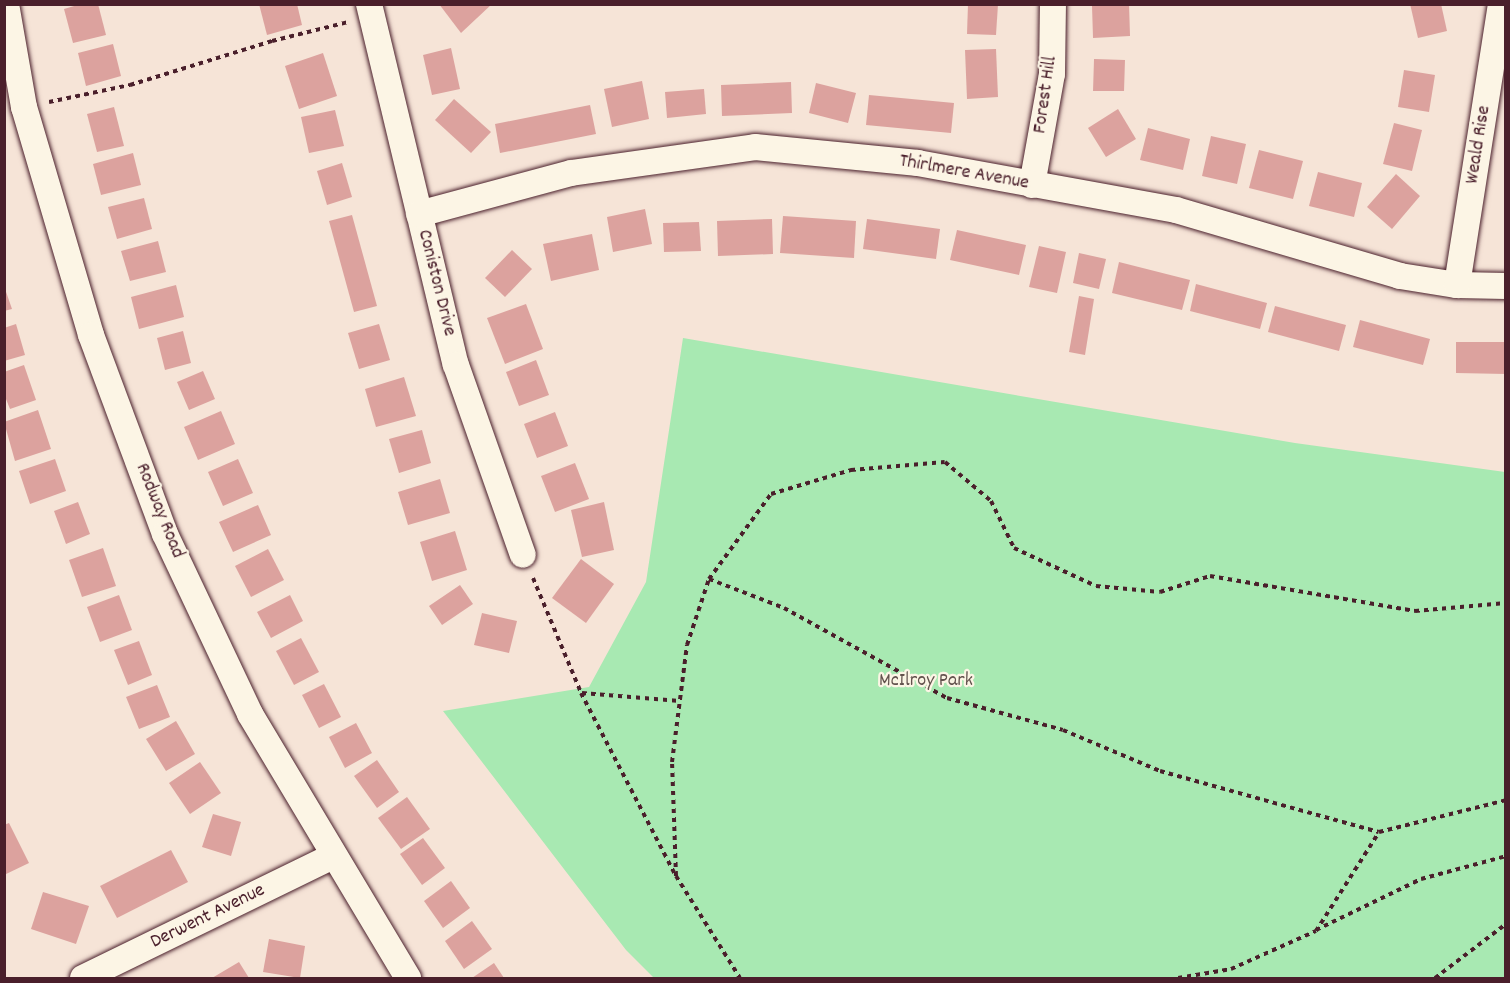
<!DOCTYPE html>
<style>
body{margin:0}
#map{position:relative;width:1510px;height:983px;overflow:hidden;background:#f6e4d7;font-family:Dekko,sans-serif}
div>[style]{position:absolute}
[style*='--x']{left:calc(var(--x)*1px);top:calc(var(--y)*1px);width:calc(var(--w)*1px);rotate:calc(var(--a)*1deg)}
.green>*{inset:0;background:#a8e9b2}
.building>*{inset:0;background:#dca29e}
.path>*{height:4px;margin-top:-2px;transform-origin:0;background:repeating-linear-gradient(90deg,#4a1f2b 0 4.5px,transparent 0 9px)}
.roads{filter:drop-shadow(0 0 2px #4a1f2b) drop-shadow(0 0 2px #4a1f2b)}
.street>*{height:26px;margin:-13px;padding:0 13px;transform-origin:13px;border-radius:13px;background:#fcf5e5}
span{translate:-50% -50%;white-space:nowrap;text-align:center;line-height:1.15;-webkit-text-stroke:4.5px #fcf5e5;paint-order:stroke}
.street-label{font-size:20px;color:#4a1f2b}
.park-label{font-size:20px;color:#62524d}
.frame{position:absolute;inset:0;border:6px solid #4a1f2b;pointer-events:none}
</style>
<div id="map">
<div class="green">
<i style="clip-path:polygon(683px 338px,1295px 443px,1505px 472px,1505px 978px,654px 978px,626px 950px,443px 711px,589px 687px,646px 582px)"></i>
</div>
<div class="building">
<i style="clip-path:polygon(81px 4px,98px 4px,106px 35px,73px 43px,64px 9px)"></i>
<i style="clip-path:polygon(259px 4px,297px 4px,302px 25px,267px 35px)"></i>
<i style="clip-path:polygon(439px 4px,492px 4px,461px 33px)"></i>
<i style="clip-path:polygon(968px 4px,998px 4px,996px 35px,967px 34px)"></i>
<i style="clip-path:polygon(1129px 4px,1130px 36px,1093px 38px,1092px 5px)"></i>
<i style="clip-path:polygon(1410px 4px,1441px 4px,1447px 31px,1418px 38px)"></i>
<i style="clip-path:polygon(113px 44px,121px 76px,86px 86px,78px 53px)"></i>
<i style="clip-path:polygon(451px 48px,460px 89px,432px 95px,423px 55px)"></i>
<i style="clip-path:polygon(996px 49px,998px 97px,967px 99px,965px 50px)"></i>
<i style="clip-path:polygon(323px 53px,337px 96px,299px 109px,285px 66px)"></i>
<i style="clip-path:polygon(1094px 59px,1125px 60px,1124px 91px,1093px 91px)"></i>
<i style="clip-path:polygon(1404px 70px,1435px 75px,1429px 112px,1398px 107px)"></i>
<i style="clip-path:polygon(642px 81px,649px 119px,612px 127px,604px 89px)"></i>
<i style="clip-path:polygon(791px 82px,792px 113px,722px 116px,721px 85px)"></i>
<i style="clip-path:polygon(816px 83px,856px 93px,848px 123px,809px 113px)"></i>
<i style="clip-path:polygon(704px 89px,706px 114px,667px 118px,665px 92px)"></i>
<i style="clip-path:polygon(869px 95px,954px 103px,951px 133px,866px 125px)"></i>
<i style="clip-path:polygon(454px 99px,491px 132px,471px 153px,435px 120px)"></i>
<i style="clip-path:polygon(590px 105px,596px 134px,500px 153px,495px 124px)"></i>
<i style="clip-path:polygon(114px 107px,124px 146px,97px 152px,87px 114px)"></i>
<i style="clip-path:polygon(1118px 109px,1136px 139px,1106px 157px,1088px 128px)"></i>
<i style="clip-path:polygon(335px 110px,344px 146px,309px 153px,301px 117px)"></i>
<i style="clip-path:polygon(1394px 123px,1422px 130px,1412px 171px,1383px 164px)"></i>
<i style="clip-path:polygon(1148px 128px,1190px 139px,1183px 170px,1140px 160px)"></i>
<i style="clip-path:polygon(1211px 136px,1246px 144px,1237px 184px,1202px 176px)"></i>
<i style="clip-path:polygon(1259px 150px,1303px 161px,1293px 199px,1249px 188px)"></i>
<i style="clip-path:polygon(133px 153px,141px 185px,101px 195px,93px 164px)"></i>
<i style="clip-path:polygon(342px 163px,352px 197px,327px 205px,317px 171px)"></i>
<i style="clip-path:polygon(1318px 172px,1362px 183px,1354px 217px,1309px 206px)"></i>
<i style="clip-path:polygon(1396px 174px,1420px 196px,1392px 229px,1367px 207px)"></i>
<i style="clip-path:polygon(144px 198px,152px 229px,117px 239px,108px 207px)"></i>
<i style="clip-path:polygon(645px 209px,652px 244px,613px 252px,607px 217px)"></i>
<i style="clip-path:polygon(352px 215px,377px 306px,354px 312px,329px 221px)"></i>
<i style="clip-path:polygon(783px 216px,856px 221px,854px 258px,780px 253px)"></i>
<i style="clip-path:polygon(772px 219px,773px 254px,718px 256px,717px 221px)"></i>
<i style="clip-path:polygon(867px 219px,940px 229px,936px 259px,863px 249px)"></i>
<i style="clip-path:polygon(699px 222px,701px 251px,664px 252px,663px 223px)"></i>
<i style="clip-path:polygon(957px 230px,1026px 245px,1019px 275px,950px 260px)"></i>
<i style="clip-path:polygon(592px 234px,599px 270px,551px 281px,543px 244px)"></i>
<i style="clip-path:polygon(158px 241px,166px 272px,130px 281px,121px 251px)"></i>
<i style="clip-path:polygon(1039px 246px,1066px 252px,1057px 293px,1029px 287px)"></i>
<i style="clip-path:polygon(512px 250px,532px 269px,505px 297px,485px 278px)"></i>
<i style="clip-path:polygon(1079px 253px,1106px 259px,1099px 289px,1073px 283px)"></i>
<i style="clip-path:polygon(1119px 262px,1190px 280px,1182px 310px,1112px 293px)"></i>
<i style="clip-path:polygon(1196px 284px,1267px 303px,1260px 329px,1190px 311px)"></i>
<i style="clip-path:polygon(176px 285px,184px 317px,139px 329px,131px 297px)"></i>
<i style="clip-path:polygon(4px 286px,12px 309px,4px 311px)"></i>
<i style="clip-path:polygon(1079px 296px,1094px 299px,1085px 355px,1069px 352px)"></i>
<i style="clip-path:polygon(526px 304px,543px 349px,505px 364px,487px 318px)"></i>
<i style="clip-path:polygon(1275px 306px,1346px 325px,1339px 351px,1268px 332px)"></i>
<i style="clip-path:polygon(1360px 320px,1430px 339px,1423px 365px,1353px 347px)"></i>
<i style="clip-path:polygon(16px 324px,25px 355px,4px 361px,4px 328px)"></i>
<i style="clip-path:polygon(379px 324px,390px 360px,359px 369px,348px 333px)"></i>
<i style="clip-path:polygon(183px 331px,191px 363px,165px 370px,157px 338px)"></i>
<i style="clip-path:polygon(1456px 342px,1506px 342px,1506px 374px,1456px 373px)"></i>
<i style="clip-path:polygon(536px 360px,549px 395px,519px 406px,506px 372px)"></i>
<i style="clip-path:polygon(24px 365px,36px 400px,10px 409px,4px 394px,4px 372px)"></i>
<i style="clip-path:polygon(203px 371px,215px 399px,189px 410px,177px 382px)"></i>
<i style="clip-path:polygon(404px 377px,416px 416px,376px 427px,365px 389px)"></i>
<i style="clip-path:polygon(38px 410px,51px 449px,15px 461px,4px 422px)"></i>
<i style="clip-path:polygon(221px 411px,235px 444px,198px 460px,184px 427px)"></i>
<i style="clip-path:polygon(555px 412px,568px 446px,537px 458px,524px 424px)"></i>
<i style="clip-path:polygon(422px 430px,431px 463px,399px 473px,389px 439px)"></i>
<i style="clip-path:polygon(55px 459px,66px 491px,30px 504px,19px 471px)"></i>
<i style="clip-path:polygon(238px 459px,253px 493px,223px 506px,208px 472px)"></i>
<i style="clip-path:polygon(575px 463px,589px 499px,555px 512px,541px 476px)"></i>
<i style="clip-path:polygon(440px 479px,450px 513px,408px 525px,398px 492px)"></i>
<i style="clip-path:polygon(78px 502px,90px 534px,66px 544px,54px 511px)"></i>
<i style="clip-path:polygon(604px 502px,614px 550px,582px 557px,571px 510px)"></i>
<i style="clip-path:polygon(258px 505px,271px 535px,233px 552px,219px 522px)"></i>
<i style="clip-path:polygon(455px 531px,467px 570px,432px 581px,420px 542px)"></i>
<i style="clip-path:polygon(103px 548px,116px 586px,82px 597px,69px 560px)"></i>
<i style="clip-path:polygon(268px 549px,284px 580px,251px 597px,235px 566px)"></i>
<i style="clip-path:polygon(581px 559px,614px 584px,586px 623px,552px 598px)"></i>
<i style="clip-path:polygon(460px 585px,473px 604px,442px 625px,429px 606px)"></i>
<i style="clip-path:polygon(119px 595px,132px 630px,100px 642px,87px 607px)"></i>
<i style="clip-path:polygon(290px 595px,303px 621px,271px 638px,257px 612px)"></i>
<i style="clip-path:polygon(482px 613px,517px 621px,509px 653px,474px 645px)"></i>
<i style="clip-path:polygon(301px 638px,319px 672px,294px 685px,276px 651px)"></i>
<i style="clip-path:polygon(139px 641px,152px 675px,128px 685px,114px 650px)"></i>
<i style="clip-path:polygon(324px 684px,341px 717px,319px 728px,302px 695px)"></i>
<i style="clip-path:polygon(157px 685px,170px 717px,139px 729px,126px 697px)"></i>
<i style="clip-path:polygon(176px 721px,195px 754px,166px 771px,146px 739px)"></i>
<i style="clip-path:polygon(356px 723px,372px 753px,345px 768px,329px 737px)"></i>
<i style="clip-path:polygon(377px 760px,399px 792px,377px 808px,354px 776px)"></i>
<i style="clip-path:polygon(200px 762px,221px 793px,190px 814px,169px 783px)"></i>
<i style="clip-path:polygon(407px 797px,430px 829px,401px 849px,378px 818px)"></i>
<i style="clip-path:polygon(213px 814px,241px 822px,231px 856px,202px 847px)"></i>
<i style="clip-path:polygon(9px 823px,29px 863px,4px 875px,4px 825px)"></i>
<i style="clip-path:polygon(423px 838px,445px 868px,422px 885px,400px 854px)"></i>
<i style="clip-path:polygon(171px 850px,188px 882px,117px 918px,100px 886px)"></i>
<i style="clip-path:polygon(451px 881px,470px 908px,443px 928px,424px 901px)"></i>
<i style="clip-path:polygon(43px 892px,89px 906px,76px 944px,31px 929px)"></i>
<i style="clip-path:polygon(472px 921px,492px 949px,464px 969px,445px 941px)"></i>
<i style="clip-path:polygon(269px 939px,305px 946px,300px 978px,263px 972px)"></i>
<i style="clip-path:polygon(239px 962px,249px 978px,212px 978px)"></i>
<i style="clip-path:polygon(494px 963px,504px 978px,472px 978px)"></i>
</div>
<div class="path">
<i style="--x:49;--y:102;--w:83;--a:-11.9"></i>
<i style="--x:130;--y:85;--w:149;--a:-17.2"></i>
<i style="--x:272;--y:41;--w:78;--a:-14"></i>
<i style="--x:533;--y:578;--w:125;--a:67.3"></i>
<i style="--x:581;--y:693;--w:206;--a:62.6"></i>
<i style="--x:676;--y:876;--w:120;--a:57.9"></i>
<i style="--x:709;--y:579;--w:80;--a:21.1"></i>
<i style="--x:784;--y:608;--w:186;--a:28.9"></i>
<i style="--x:947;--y:698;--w:120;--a:15.4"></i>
<i style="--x:1063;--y:730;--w:105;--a:22.9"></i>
<i style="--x:1160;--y:771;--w:227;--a:15.6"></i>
<i style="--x:1379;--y:832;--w:131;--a:-14.1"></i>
<i style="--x:582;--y:693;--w:98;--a:4.7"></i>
<i style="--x:676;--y:876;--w:114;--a:-92"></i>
<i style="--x:672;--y:762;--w:118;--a:-82.7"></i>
<i style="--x:687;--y:645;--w:70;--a:-71.6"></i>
<i style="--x:709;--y:579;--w:105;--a:-53.9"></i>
<i style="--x:771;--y:494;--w:84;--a:-16.7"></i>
<i style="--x:851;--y:470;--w:94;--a:-4.9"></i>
<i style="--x:945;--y:462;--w:60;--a:40.3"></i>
<i style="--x:991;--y:501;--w:52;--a:63.9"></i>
<i style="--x:1014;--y:548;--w:90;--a:24.9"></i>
<i style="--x:1096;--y:586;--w:64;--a:5.4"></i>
<i style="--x:1160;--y:592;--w:52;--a:-17.7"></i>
<i style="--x:1210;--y:576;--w:208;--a:9.7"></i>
<i style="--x:1415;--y:611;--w:91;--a:-5"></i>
<i style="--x:1316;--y:930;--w:117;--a:-25.9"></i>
<i style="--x:1421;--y:879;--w:88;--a:-15.1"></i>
<i style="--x:1178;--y:978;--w:54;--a:-9.6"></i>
<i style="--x:1231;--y:969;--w:93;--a:-24.1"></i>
<i style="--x:1316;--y:931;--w:117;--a:-57.5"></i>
<i style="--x:1435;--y:978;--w:89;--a:-37.3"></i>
</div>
<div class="roads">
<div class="street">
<i style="--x:6;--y:4;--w:105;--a:80.1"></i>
<i style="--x:24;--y:107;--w:238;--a:73.6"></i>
<i style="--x:91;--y:335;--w:212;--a:69.6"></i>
<i style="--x:165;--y:534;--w:199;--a:64.7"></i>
<i style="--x:250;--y:714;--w:308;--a:59.1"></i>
<i style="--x:369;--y:4;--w:371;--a:76.5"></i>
<i style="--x:456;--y:365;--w:201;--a:70.6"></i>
<i style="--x:1032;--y:185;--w:113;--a:-79.8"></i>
<i style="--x:1052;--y:74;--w:70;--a:-89.2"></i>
<i style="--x:419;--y:214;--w:157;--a:-15.1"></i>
<i style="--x:571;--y:173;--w:186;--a:-8"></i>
<i style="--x:755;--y:147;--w:164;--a:5.6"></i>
<i style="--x:918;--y:163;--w:262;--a:10.3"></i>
<i style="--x:1176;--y:210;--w:234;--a:16.4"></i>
<i style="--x:1400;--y:276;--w:58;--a:9"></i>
<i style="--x:1457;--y:285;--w:49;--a:1.2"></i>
<i style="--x:1457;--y:285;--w:284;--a:-81.1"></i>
<i style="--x:83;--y:978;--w:278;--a:-26"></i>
</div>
</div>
<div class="street-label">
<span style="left:1046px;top:95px;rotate:-82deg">Forest Hill</span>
<span style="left:1479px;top:145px;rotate:-81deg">Weald Rise</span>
<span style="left:964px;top:173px;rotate:10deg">Thirlmere Avenue</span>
<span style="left:436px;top:283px;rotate:76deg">Coniston Drive</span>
<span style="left:159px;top:511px;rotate:68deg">Rodway Road</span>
<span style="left:208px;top:917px;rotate:-26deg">Derwent Avenue</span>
</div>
<div class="park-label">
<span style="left:926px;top:681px">McIlroy Park</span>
</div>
<div class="frame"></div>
</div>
